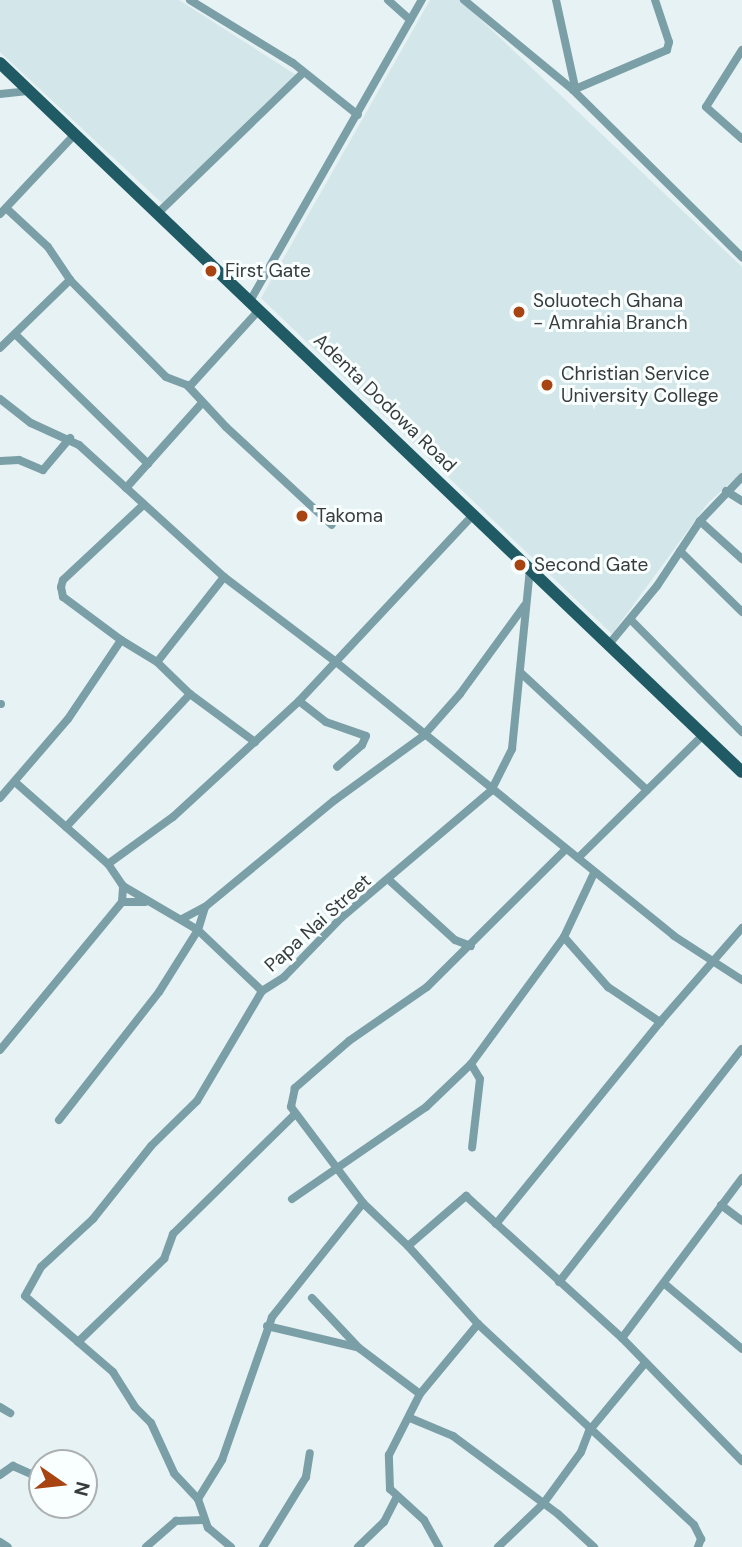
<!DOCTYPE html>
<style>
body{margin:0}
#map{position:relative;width:742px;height:1547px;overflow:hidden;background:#e7f2f4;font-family:"DM Sans",sans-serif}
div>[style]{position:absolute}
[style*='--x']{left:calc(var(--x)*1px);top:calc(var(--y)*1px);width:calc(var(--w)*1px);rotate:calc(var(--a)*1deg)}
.built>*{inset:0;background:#d3e6ea}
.street>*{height:8px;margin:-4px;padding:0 4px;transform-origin:4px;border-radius:4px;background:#7b9fa7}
.primary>*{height:12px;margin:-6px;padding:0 6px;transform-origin:6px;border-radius:6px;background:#1f5a65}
.dots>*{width:19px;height:19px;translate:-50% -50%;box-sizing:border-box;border:4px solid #f9fefe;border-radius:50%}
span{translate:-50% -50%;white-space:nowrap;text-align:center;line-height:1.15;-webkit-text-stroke:6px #f9fefe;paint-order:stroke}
.poi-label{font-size:19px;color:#383c3d}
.left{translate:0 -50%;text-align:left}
.street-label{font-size:19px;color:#383c3d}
.north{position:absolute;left:28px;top:1449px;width:70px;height:70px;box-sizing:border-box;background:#f9fefe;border:2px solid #acb0b1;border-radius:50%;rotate:104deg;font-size:19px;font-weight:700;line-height:28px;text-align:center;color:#383c3d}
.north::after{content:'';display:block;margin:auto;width:24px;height:32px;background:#a84412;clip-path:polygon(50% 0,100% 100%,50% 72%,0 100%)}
</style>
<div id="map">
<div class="built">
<i style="clip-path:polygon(0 0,179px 0,296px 75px,162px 203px,0 52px)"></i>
<i style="clip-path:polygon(430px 0,460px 0,742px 267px,742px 472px,708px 503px,612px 634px,261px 298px)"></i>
</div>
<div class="street">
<i style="--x:190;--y:0;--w:121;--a:31.5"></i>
<i style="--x:293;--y:63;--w:83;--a:38.7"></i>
<i style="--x:388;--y:0;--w:30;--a:42"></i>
<i style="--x:464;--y:0;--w:141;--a:39.5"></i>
<i style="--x:573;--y:90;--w:238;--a:44.7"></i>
<i style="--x:556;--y:0;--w:89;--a:77.7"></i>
<i style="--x:742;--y:50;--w:67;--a:122.3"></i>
<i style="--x:706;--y:107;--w:48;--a:41.6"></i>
<i style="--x:573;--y:90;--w:102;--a:-23.1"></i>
<i style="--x:667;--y:50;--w:8;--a:-76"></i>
<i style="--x:669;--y:42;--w:44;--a:-108.4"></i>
<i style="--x:0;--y:94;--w:30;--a:-6"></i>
<i style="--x:6;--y:208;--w:57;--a:42.9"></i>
<i style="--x:48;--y:247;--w:40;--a:56"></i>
<i style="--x:70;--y:280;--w:136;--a:45.3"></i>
<i style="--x:166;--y:377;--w:22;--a:21"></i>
<i style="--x:187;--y:385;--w:57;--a:47.1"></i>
<i style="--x:226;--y:427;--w:144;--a:42.8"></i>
<i style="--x:158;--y:213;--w:202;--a:-44"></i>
<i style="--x:0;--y:214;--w:110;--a:-46.8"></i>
<i style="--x:250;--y:301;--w:347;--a:-60.3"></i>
<i style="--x:15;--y:334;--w:186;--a:44.3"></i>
<i style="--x:0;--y:348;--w:98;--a:-44.2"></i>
<i style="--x:189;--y:387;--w:104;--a:-47.7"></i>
<i style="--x:0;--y:399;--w:39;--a:38"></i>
<i style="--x:31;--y:423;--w:53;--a:24.6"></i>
<i style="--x:79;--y:445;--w:196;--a:42.3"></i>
<i style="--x:224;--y:577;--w:141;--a:37.2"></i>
<i style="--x:336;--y:662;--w:435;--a:39"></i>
<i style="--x:674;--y:936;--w:81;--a:32.9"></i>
<i style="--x:0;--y:461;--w:19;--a:-3"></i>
<i style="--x:19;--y:460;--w:26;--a:23"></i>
<i style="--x:43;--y:470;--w:42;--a:-49.8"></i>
<i style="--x:126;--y:488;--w:114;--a:-48.2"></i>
<i style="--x:726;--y:491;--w:19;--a:32"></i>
<i style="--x:700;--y:521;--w:57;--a:42.1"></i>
<i style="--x:680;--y:551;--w:87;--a:44.5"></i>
<i style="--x:224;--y:577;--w:108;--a:128.2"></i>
<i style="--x:157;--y:662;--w:46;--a:44.1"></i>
<i style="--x:190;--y:694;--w:81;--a:36.4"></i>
<i style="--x:631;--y:620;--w:158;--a:45.3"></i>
<i style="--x:121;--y:640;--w:42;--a:31.4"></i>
<i style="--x:610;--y:643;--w:74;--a:-50.5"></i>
<i style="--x:657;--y:586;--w:78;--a:-56.5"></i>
<i style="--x:700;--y:521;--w:61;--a:-46.3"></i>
<i style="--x:521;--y:673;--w:172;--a:42.9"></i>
<i style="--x:299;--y:701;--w:34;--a:38"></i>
<i style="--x:326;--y:722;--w:42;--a:19.3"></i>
<i style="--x:366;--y:736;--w:10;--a:114"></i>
<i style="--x:362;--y:745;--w:33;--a:139"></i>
<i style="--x:0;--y:704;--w:1;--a:0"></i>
<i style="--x:15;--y:782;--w:124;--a:41.4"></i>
<i style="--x:0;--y:798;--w:104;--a:-49.3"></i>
<i style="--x:68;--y:719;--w:95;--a:-56.1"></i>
<i style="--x:121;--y:640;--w:72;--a:-143.4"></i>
<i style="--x:63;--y:597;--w:10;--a:-101"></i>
<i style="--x:61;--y:587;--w:7;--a:-74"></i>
<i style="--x:63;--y:580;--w:108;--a:-43.1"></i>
<i style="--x:66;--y:827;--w:182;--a:-47"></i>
<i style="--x:566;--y:849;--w:196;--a:135.2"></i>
<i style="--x:427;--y:987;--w:95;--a:145.3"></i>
<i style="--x:349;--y:1041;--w:72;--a:139"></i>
<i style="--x:295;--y:1088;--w:19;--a:102"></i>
<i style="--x:291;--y:1107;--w:120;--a:53.1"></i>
<i style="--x:363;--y:1203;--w:62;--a:43.7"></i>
<i style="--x:408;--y:1246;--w:77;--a:-40.8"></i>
<i style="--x:466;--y:1196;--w:211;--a:42.3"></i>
<i style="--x:622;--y:1338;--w:172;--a:45.7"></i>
<i style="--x:578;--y:858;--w:177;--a:-44.5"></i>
<i style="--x:389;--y:880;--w:89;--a:42.3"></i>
<i style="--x:455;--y:940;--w:17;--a:21"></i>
<i style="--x:122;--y:902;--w:23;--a:0"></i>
<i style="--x:182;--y:919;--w:26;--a:-28"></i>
<i style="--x:205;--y:907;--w:168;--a:-39.5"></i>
<i style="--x:335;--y:800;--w:109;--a:-36"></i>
<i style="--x:423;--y:736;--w:56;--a:-48.6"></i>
<i style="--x:460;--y:694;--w:110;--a:-53.9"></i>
<i style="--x:564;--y:937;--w:67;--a:48.7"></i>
<i style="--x:608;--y:987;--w:63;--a:33.9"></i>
<i style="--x:660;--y:1022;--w:125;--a:-48.9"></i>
<i style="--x:262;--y:991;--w:88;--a:-136.4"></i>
<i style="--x:198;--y:930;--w:87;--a:-149.6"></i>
<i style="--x:123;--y:886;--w:27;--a:-124"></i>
<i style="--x:108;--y:864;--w:80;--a:-35.9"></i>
<i style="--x:173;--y:817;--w:171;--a:-42.6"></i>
<i style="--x:299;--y:701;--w:255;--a:-46.9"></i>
<i style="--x:0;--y:1050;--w:192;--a:-50.5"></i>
<i style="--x:122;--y:902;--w:16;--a:-86"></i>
<i style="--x:471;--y:1064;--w:17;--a:59"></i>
<i style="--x:480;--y:1079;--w:69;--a:96.6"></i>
<i style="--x:59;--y:1120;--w:162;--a:-52"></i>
<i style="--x:159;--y:992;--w:73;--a:-57.8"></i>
<i style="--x:198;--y:930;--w:24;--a:-73"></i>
<i style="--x:292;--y:1199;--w:163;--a:-34.5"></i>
<i style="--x:426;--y:1107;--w:62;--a:-43.7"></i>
<i style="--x:471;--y:1064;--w:157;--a:-53.8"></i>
<i style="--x:564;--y:937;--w:71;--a:-64.9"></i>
<i style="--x:721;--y:1205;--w:26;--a:37"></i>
<i style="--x:496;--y:1224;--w:260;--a:-50.9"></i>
<i style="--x:408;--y:1246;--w:105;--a:48.1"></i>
<i style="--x:478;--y:1324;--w:295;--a:42.9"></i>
<i style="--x:694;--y:1525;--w:16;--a:63"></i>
<i style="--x:701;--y:1539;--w:9;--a:111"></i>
<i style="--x:559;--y:1282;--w:296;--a:-51.9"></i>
<i style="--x:666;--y:1285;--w:99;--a:40.1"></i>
<i style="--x:312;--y:1298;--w:69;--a:46.8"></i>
<i style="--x:359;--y:1348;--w:76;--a:37"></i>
<i style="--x:267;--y:1326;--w:91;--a:13.3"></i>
<i style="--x:622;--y:1338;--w:200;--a:-53.1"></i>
<i style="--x:78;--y:1342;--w:120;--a:-44"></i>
<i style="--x:164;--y:1259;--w:27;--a:-70"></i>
<i style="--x:173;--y:1234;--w:170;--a:-44.5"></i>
<i style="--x:0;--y:1407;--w:12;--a:31"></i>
<i style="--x:410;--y:1418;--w:47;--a:22.7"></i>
<i style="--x:453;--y:1436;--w:131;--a:36.6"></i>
<i style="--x:558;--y:1514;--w:49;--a:42.5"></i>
<i style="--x:0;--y:1475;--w:16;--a:-35"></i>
<i style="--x:13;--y:1466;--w:30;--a:24"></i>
<i style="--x:198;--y:1499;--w:46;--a:-58.4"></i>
<i style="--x:222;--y:1460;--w:151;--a:-70.7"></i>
<i style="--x:272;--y:1317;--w:146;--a:-51.4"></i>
<i style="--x:0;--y:1542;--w:9;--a:32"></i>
<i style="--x:146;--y:1547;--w:40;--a:-41"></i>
<i style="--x:176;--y:1521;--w:27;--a:-2"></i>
<i style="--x:231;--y:1547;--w:30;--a:-140"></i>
<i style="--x:208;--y:1528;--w:31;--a:-109"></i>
<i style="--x:198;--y:1499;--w:35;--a:-133"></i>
<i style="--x:174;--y:1473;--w:55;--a:-114.7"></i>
<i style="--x:151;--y:1423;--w:23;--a:-135"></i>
<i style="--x:135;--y:1407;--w:41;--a:-122.2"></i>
<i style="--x:113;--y:1372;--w:116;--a:-139.2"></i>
<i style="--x:25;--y:1296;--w:33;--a:-61"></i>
<i style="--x:41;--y:1267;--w:71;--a:-42.7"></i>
<i style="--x:93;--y:1219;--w:93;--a:-51.5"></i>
<i style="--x:151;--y:1146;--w:64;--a:-44.4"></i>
<i style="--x:197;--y:1101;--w:128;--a:-59.4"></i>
<i style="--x:262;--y:991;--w:26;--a:-32"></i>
<i style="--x:284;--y:977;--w:82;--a:-46"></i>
<i style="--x:341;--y:918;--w:197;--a:-40.3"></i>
<i style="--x:491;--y:791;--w:47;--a:-63.4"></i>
<i style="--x:512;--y:749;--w:182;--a:-84.3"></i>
<i style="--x:263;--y:1547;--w:82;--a:-58.4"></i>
<i style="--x:306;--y:1477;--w:24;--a:-81"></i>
<i style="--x:358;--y:1547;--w:36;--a:-44"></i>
<i style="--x:384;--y:1522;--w:28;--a:-63"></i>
<i style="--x:439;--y:1547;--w:31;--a:-119"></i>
<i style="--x:424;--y:1520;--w:46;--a:-137.6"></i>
<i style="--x:390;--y:1489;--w:34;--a:-92"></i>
<i style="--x:389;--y:1455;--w:68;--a:-63.1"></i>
<i style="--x:420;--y:1394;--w:91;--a:-50.4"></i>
<i style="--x:498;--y:1547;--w:62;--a:-43.7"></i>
<i style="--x:543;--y:1504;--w:64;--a:-53.8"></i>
<i style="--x:581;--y:1452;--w:22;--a:-69"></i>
<i style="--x:589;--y:1431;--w:88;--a:-50.5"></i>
</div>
<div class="primary">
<i style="--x:0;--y:63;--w:1026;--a:43.7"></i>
</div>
<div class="dots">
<i style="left:211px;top:271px;background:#a84412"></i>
<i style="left:519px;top:312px;background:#a84412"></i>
<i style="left:547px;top:385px;background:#a84412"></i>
<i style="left:302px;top:516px;background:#a84412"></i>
<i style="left:520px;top:565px;background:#a84412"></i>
</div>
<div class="poi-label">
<span class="left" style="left:225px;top:271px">First Gate</span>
<span class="left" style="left:533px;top:312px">Soluotech Ghana<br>- Amrahia Branch</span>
<span class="left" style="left:561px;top:385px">Christian Service<br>University College</span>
<span class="left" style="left:316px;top:516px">Takoma</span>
<span class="left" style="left:534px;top:565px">Second Gate</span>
</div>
<div class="street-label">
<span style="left:385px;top:403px;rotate:44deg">Adenta Dodowa Road</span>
<span style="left:318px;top:923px;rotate:-42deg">Papa Nai Street</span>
</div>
<div class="north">N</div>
</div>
